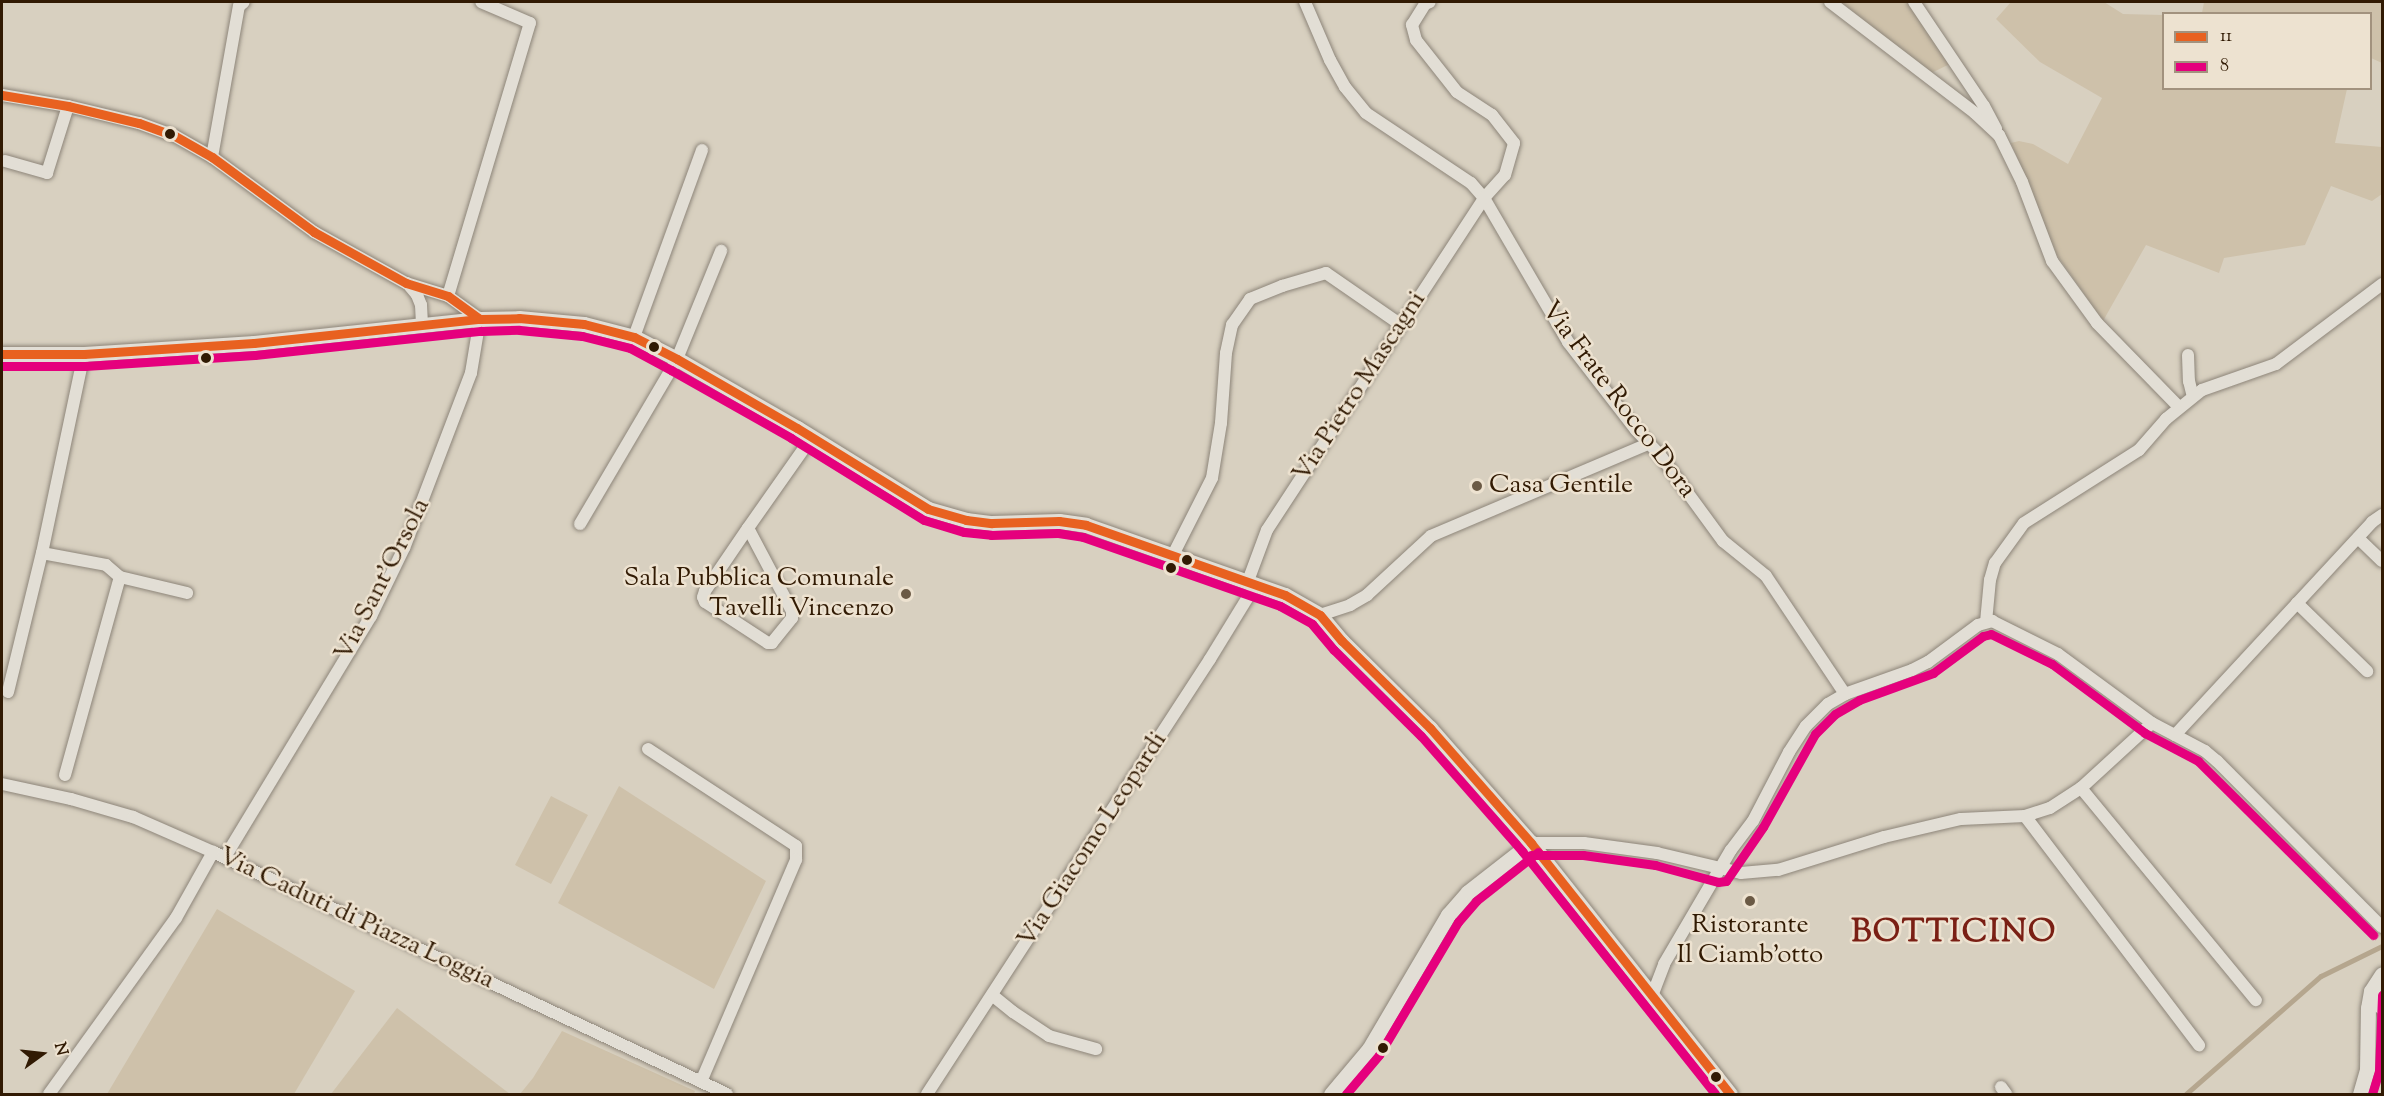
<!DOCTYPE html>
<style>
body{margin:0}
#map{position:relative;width:2384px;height:1096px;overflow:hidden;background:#d8d0c0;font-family:"Sorts Mill Goudy",serif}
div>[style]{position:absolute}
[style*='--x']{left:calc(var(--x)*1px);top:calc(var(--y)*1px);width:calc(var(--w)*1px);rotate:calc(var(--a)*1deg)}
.green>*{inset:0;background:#cec1aa}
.stream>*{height:4.5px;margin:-2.25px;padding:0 2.25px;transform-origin:2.25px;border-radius:2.25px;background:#b5a68e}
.roads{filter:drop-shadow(0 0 2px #8d8579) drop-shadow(0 0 2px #8d8579)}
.minor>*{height:12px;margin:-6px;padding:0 6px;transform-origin:6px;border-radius:6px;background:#e2ded5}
.tertiary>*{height:15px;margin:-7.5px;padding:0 7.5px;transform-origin:7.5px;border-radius:7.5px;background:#e2ded5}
.bus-1>*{height:9px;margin:-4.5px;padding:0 4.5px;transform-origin:4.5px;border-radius:4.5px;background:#e86120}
.bus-2>*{height:9px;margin:-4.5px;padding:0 4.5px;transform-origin:4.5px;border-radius:4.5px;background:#e5007d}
.dots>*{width:16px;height:16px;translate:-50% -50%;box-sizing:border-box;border:3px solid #ede2d0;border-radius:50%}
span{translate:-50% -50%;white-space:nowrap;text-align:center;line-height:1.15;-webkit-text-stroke:5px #ede2d0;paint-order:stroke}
.street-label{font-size:26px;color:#311a03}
.poi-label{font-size:26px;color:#311a03}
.left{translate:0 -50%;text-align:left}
.right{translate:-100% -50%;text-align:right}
.district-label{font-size:32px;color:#7a1f14;font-weight:700;letter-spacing:1.5px}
.frame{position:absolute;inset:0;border:3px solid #311a03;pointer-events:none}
.legend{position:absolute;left:2162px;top:12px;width:210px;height:78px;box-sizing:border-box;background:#ede2d0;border:2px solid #a2927e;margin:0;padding:8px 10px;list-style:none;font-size:18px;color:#311a03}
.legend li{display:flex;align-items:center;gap:12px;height:30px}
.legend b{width:30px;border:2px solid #a2927e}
.north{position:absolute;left:12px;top:1024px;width:60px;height:60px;-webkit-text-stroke:4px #ede2d0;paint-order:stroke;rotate:75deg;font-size:16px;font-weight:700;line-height:24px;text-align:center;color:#311a03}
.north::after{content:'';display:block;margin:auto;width:21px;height:27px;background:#311a03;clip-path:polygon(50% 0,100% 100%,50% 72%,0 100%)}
</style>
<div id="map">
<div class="green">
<i style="clip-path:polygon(1842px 2px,1909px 2px,1952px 63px,1927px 75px)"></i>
<i style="clip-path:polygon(2011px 2px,2104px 2px,2123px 14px,2163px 15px,2164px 88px,2347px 89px,2335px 143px,2382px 147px,2382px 194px,2372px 201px,2331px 186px,2305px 245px,2224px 258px,2219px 273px,2146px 245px,2103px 321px,2057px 255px,2011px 143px,2019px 141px,2033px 144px,2068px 164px,2102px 98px,2040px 62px,1996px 19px)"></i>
<i style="clip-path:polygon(2204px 2px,2382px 2px,2382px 63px,2371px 58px,2370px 14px,2202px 13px)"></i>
<i style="clip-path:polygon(619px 786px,766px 881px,714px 989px,558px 903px)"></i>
<i style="clip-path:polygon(551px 796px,588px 815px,551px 884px,515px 865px)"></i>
<i style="clip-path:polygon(217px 909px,355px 991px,294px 1094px,107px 1094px)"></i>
<i style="clip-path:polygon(397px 1008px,510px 1094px,331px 1094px)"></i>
<i style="clip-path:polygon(562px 1031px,695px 1091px,694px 1094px,520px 1094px,533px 1078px)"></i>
</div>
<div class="stream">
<i style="--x:2186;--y:1094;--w:179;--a:-41.2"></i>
<i style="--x:2321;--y:976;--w:68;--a:-26.2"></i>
</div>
<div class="roads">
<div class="minor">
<i style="--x:1305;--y:2;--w:63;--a:66.7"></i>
<i style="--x:1330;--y:60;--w:31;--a:61"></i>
<i style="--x:1345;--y:87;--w:33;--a:51"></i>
<i style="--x:1366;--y:113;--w:126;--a:33.7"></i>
<i style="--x:1471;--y:183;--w:20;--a:49"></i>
<i style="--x:1484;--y:198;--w:167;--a:59.7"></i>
<i style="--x:1568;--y:342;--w:111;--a:52.3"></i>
<i style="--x:1636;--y:430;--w:35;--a:46"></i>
<i style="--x:1660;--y:455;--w:107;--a:53.8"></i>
<i style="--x:1723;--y:541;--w:55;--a:39.1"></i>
<i style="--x:1766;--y:576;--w:142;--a:56.2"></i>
<i style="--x:1830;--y:2;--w:183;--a:37.4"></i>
<i style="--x:1975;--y:113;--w:33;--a:43"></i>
<i style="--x:1999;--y:135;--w:52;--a:63.9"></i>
<i style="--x:2022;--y:182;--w:85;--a:69.2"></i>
<i style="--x:2052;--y:261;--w:77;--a:54"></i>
<i style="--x:2097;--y:323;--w:117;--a:45.7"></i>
<i style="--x:1914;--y:2;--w:125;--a:56.1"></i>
<i style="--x:1984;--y:106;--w:26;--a:62"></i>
<i style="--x:2;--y:95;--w:67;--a:9.5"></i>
<i style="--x:68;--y:106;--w:73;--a:13.5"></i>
<i style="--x:139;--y:123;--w:38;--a:20"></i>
<i style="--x:175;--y:136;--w:43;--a:29.6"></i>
<i style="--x:212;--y:157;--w:127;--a:36.3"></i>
<i style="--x:314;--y:232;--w:105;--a:29"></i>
<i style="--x:406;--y:283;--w:44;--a:17.2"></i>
<i style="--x:448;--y:296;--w:39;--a:36"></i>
<i style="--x:480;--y:319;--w:55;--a:99.5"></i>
<i style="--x:471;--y:373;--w:187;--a:110.9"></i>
<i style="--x:404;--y:548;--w:76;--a:115.9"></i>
<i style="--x:371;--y:616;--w:282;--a:121.2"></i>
<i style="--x:212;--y:157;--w:153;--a:-79.9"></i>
<i style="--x:239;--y:6;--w:6;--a:-39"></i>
<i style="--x:5;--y:161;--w:44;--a:15.9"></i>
<i style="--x:47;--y:173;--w:70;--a:-72.6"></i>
<i style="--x:407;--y:283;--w:16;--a:50"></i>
<i style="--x:417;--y:295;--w:11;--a:68"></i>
<i style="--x:421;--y:305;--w:20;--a:87"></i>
<i style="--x:448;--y:296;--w:285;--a:-73.3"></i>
<i style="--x:530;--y:23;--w:53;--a:-156.8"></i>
<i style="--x:634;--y:337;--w:199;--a:-70"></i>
<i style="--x:2188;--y:355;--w:26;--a:88"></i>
<i style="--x:2189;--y:381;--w:16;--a:76"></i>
<i style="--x:580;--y:524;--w:191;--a:-59.5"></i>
<i style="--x:677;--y:359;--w:117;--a:-67.8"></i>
<i style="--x:748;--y:528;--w:94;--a:62.1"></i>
<i style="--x:792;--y:611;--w:7;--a:90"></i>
<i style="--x:792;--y:618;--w:32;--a:129"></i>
<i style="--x:772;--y:643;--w:4;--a:180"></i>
<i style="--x:768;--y:643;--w:75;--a:-146.9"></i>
<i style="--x:705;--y:602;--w:5;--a:-112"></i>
<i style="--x:703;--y:597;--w:6;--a:-72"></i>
<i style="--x:705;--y:591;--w:76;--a:-55.7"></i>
<i style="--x:748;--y:528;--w:111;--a:-54.9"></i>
<i style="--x:2358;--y:538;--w:33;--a:44"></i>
<i style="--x:42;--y:553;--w:65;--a:10.6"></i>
<i style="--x:106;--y:565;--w:18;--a:41"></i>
<i style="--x:120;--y:577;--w:69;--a:13.4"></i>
<i style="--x:1173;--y:555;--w:86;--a:-63.1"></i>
<i style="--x:1212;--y:478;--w:56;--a:-80.7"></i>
<i style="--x:1221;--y:423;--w:70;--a:-85.9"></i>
<i style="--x:1226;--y:353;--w:29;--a:-78"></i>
<i style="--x:1232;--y:325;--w:32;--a:-55"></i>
<i style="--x:1250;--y:299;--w:35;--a:-22"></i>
<i style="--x:1282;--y:286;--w:46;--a:-16.5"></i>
<i style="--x:1326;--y:273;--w:91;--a:34.7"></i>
<i style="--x:1248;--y:581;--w:54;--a:-69.6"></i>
<i style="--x:1267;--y:530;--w:397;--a:-56.8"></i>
<i style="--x:1484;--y:198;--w:31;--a:-48"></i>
<i style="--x:1505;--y:175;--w:33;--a:-74"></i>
<i style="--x:1514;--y:143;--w:36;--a:-128"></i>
<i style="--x:1492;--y:115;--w:42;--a:-146.7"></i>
<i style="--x:1457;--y:92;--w:66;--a:-128.3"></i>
<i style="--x:1416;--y:40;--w:16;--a:-105"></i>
<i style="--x:1412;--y:25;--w:25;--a:-58"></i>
<i style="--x:1425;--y:4;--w:5;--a:-22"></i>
<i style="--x:2297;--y:603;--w:98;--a:44.2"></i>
<i style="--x:1320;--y:615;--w:32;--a:-18"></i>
<i style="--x:1350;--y:605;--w:20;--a:-30"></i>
<i style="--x:1367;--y:595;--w:87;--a:-42.7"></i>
<i style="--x:1431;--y:536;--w:236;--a:-23"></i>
<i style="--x:1986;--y:622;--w:42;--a:-84.6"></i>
<i style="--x:1990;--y:580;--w:18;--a:-74"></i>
<i style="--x:1995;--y:563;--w:49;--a:-54.1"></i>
<i style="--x:2024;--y:523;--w:136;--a:-32.4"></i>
<i style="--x:2139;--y:450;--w:41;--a:-48.9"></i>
<i style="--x:2166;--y:419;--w:46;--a:-38.9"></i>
<i style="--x:2202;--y:390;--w:78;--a:-19.4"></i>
<i style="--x:2276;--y:364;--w:133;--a:-37"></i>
<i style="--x:8;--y:692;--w:143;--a:-76.3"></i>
<i style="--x:42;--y:553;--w:203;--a:-78.1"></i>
<i style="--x:2175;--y:735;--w:290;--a:-47.2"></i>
<i style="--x:2372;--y:522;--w:12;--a:-35"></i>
<i style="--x:648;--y:749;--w:177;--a:33.2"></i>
<i style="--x:796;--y:846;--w:14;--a:90"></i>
<i style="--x:796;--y:860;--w:241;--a:113.2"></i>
<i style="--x:65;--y:775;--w:205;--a:-74.5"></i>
<i style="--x:2;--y:784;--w:71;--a:12.3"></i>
<i style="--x:71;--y:799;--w:65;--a:16.2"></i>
<i style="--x:133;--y:817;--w:87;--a:23.6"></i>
<i style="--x:213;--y:852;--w:568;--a:25.21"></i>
<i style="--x:2081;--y:788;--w:275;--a:50.5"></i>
<i style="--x:2025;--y:816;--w:288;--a:52.8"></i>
<i style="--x:1531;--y:843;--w:53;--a:0"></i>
<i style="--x:1584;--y:843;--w:74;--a:7.8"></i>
<i style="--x:1657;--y:853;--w:86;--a:13.4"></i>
<i style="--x:1741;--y:873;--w:37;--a:-5"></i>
<i style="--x:1778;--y:870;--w:111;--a:-17.3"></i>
<i style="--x:1884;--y:837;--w:79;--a:-13.2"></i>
<i style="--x:1961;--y:819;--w:64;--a:-2.7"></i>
<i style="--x:2025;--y:816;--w:26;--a:-18"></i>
<i style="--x:2050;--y:808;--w:37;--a:-33"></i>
<i style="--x:2081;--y:788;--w:96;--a:-42.5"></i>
<i style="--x:992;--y:995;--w:27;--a:39"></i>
<i style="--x:1013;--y:1012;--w:43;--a:33.7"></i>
<i style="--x:1049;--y:1036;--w:49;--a:15.5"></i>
<i style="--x:1652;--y:996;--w:34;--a:-69"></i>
<i style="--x:1664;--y:964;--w:132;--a:-59.6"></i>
<i style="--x:1731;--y:850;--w:36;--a:-53"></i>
<i style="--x:1753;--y:821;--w:78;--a:-62.4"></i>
<i style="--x:1789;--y:752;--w:31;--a:-57"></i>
<i style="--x:1806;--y:726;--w:31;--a:-45"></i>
<i style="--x:1828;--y:704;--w:20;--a:-30"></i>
<i style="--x:1845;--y:694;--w:71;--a:-19.7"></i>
<i style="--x:1912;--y:670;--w:18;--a:-27"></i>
<i style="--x:1928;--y:662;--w:62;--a:-36.5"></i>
<i style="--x:1978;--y:625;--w:15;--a:-16"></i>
<i style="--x:1992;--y:621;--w:74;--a:26.6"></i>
<i style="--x:2058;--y:654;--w:117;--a:36.3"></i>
<i style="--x:2152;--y:723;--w:60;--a:27.8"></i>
<i style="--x:2205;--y:751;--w:16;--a:40"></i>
<i style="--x:2217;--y:761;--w:234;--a:45.2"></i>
<i style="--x:2370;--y:999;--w:16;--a:40"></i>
<i style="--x:2001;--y:1087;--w:9;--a:54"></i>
<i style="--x:49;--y:1094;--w:217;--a:-54.2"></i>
<i style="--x:176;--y:918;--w:76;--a:-60.7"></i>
<i style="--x:927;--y:1094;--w:519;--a:-56.95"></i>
<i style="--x:1210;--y:659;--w:88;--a:-58.5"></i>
</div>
<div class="tertiary">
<i style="--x:2;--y:354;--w:82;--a:0"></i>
<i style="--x:84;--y:354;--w:170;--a:-3.7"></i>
<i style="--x:254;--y:343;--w:227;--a:-6.1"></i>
<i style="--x:480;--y:319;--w:39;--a:-1"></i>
<i style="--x:519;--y:318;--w:65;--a:5.3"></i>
<i style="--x:584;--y:324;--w:52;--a:14.6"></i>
<i style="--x:634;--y:337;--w:48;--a:27.1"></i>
<i style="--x:677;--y:359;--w:138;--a:29.9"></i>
<i style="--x:797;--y:428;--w:154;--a:31.7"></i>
<i style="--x:928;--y:509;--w:40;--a:16"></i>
<i style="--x:966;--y:520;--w:26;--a:7"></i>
<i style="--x:992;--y:523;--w:67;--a:-1.7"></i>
<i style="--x:1059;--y:521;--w:27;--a:8"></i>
<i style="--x:1086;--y:525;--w:211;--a:19.4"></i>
<i style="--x:1285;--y:595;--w:40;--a:29.7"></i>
<i style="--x:1320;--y:615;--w:34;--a:50"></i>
<i style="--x:1342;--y:641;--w:124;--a:44.7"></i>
<i style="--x:1430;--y:728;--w:153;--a:48.7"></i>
<i style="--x:1531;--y:843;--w:320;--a:51.6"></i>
<i style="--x:1331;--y:1094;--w:59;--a:-49.8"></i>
<i style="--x:1369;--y:1049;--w:156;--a:-59.5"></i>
<i style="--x:1448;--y:915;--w:30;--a:-49"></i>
<i style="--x:1468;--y:892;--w:80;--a:-37.9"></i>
<i style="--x:2360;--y:1094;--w:25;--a:-74"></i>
<i style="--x:2367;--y:1070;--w:62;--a:-89.1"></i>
<i style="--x:2368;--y:1008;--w:17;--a:-80"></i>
<i style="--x:2371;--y:991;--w:20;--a:-57"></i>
</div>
</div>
<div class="bus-1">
<i style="--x:2;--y:95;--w:67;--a:9.5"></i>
<i style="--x:68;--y:106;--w:73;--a:13.5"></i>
<i style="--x:139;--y:123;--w:38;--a:20"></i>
<i style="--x:175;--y:136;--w:43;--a:29.6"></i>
<i style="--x:212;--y:157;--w:127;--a:36.3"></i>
<i style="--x:314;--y:232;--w:105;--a:29"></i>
<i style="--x:406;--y:283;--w:44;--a:17.2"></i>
<i style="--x:448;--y:296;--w:39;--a:36"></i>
<i style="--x:2;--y:354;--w:82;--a:0"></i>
<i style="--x:84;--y:354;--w:170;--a:-3.7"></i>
<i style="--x:254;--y:343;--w:227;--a:-6.1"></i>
<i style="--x:480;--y:319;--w:39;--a:-1"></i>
<i style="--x:519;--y:318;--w:65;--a:5.3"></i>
<i style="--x:584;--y:324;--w:52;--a:14.6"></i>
<i style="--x:634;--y:337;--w:48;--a:27.1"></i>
<i style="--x:677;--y:359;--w:138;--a:29.9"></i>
<i style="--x:797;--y:428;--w:154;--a:31.7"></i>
<i style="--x:928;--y:509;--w:40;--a:16"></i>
<i style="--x:966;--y:520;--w:26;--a:7"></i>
<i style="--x:992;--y:523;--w:67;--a:-1.7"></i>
<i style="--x:1059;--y:521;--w:27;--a:8"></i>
<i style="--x:1086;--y:525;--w:211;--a:19.4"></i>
<i style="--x:1285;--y:595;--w:40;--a:29.7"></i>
<i style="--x:1320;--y:615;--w:34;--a:50"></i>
<i style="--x:1342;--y:641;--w:124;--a:44.7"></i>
<i style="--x:1430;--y:728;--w:153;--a:48.7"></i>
<i style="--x:1531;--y:843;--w:320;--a:51.6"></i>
</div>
<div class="bus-2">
<i style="--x:2;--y:366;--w:83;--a:0"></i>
<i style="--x:85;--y:366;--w:170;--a:-3.7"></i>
<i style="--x:255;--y:355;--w:227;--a:-6.1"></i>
<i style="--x:481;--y:331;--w:38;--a:-2"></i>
<i style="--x:519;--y:330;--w:63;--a:5.4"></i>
<i style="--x:582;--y:336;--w:49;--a:14"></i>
<i style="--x:630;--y:348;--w:47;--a:28.2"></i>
<i style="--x:671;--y:370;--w:138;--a:29.5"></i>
<i style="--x:791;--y:438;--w:156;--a:31.7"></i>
<i style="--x:924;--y:520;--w:42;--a:16.7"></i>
<i style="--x:964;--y:532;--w:27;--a:6"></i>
<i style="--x:991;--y:535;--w:67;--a:-1.7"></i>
<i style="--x:1058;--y:533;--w:25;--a:9"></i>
<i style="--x:1083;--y:537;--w:209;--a:19.3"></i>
<i style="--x:1280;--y:606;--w:37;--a:29"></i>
<i style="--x:1312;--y:624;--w:34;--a:50"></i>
<i style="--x:1334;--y:650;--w:122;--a:44.7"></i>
<i style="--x:1421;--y:736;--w:153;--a:48.7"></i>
<i style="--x:1522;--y:851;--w:310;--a:51.5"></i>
<i style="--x:1531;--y:855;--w:52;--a:0"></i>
<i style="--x:1583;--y:855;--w:73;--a:7.9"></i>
<i style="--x:1655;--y:865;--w:65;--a:15.1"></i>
<i style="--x:1718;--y:882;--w:8;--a:-7"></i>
<i style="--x:1726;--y:881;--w:65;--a:-55.6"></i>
<i style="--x:1763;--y:827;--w:107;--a:-60.8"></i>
<i style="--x:1815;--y:734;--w:28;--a:-45"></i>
<i style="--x:1835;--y:714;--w:28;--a:-30"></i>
<i style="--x:1859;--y:700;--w:79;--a:-20"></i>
<i style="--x:1933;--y:673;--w:62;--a:-36.5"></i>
<i style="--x:1983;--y:636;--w:8;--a:-14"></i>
<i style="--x:1991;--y:634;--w:68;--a:26.2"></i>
<i style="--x:2052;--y:664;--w:116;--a:36.6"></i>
<i style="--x:2145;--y:733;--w:60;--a:27.8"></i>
<i style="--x:2198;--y:761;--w:247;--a:44.8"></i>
<i style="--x:1346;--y:1094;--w:51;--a:-49.8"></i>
<i style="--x:1379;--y:1055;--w:155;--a:-59.3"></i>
<i style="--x:1458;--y:922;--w:28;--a:-49"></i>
<i style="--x:1476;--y:901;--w:79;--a:-38.3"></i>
<i style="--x:2372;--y:1094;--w:24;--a:-73"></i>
<i style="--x:2379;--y:1071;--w:76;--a:-87.7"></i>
</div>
<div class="dots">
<i style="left:170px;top:134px;background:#311a03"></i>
<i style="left:654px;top:347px;background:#311a03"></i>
<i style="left:206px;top:358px;background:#311a03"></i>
<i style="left:1477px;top:486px;background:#6b5a45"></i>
<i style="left:1187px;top:560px;background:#311a03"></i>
<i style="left:1171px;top:568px;background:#311a03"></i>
<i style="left:906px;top:594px;background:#6b5a45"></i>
<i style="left:1750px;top:901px;background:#6b5a45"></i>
<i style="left:1383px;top:1048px;background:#311a03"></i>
<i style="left:1716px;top:1077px;background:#311a03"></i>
</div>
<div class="street-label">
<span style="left:1360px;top:387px;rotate:-57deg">Via Pietro Mascagni</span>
<span style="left:1618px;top:400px;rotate:53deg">Via Frate Rocco Dora</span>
<span style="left:383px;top:580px;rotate:-63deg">Via Sant'Orsola</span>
<span style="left:1093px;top:840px;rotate:-57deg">Via Giacomo Leopardi</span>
<span style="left:356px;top:919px;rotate:25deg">Via Caduti di Piazza Loggia</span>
</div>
<div class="poi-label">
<span class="left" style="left:1489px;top:486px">Casa Gentile</span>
<span class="right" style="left:894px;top:594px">Sala Pubblica Comunale<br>Tavelli Vincenzo</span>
<span style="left:1750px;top:941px">Ristorante<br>Il Ciamb'otto</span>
</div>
<div class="district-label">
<span style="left:1954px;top:933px">BOTTICINO</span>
</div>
<div class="frame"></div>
<ul class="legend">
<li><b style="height:8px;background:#e86120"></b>11</li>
<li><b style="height:8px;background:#e5007d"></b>8</li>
</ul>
<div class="north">N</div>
</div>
